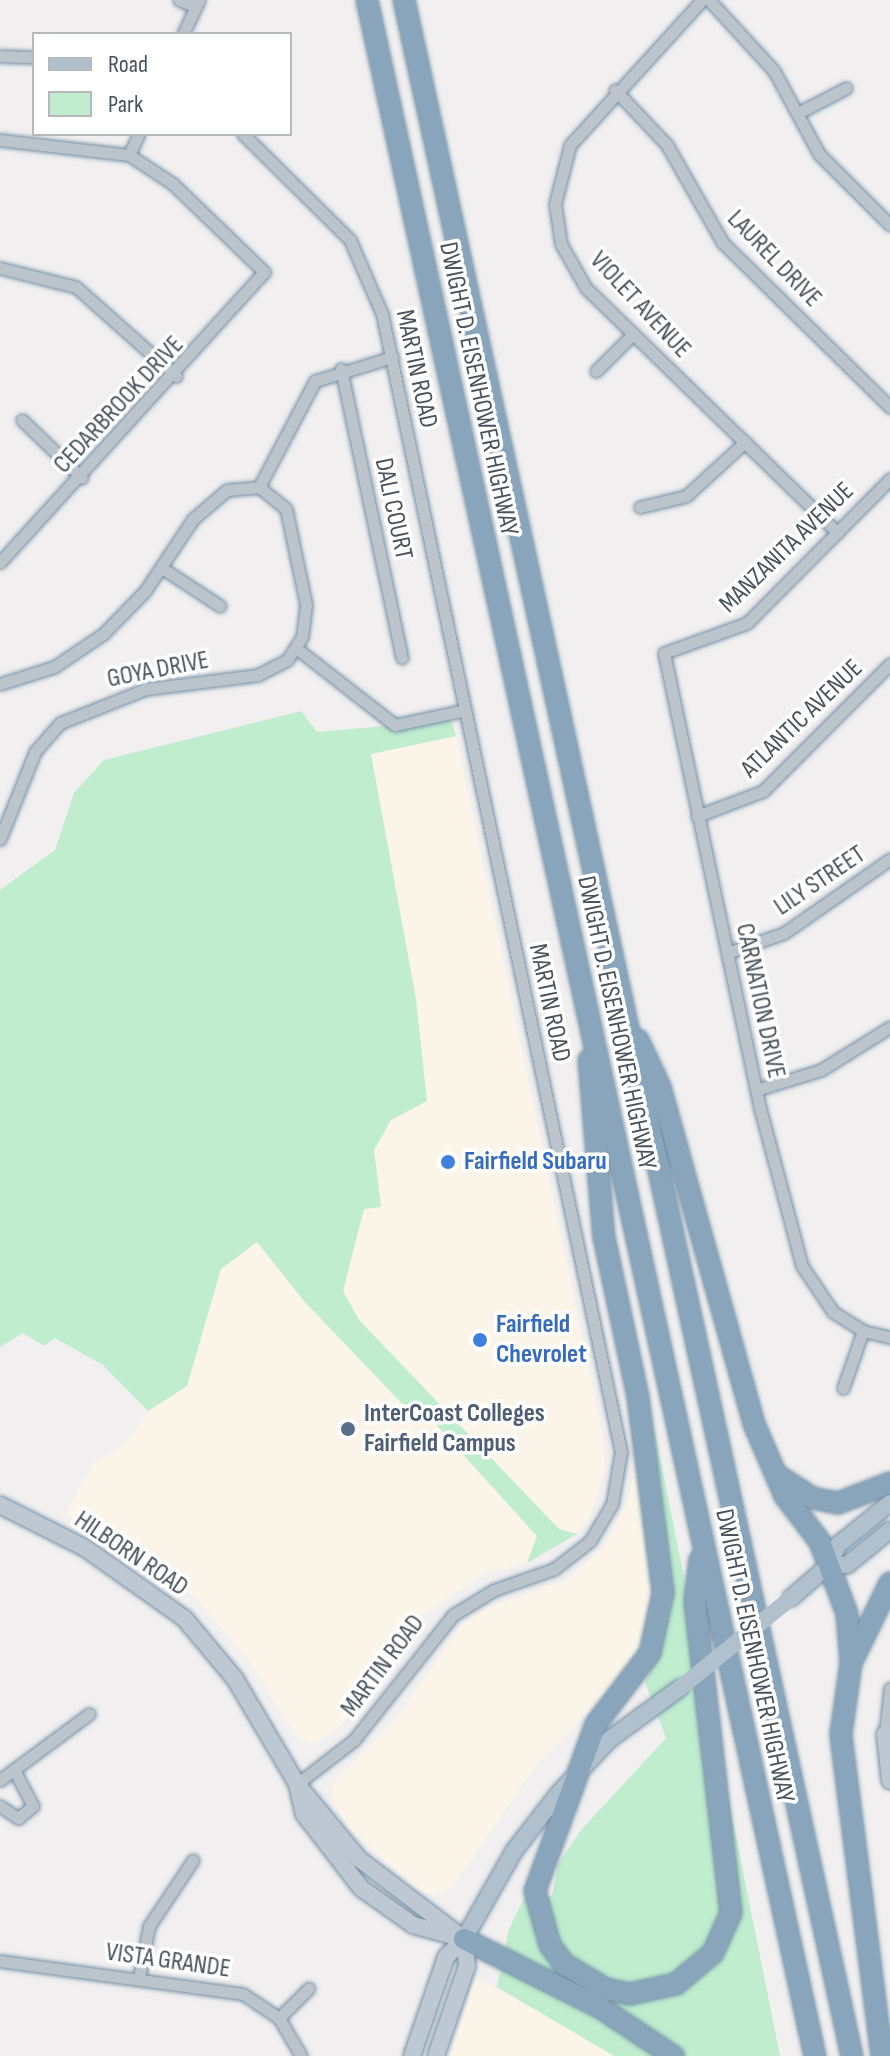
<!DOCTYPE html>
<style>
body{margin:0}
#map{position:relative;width:890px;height:2056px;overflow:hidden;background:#f1efef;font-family:"Sofia Sans Condensed",sans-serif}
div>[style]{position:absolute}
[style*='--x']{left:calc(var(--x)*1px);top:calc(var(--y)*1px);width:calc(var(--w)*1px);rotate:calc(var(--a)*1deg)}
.commercial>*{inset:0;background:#fbf5e9}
.green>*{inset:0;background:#bfedce}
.roads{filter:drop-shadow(0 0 2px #7490a7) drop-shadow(0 0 2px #7490a7)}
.street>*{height:11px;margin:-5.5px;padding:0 5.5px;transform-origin:5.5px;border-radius:5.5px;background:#bbc4cb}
.secondary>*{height:16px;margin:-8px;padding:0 8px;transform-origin:8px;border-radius:8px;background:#bdc8d2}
.primary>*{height:16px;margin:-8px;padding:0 8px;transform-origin:8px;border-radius:8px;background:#b0c0cc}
.highway>*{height:20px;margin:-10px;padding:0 10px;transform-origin:10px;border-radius:10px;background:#89a5bb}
.primary-bridge>*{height:16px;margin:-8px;padding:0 8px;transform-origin:8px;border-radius:8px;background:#b0c0cc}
.dots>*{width:22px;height:22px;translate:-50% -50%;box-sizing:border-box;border:4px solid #fff;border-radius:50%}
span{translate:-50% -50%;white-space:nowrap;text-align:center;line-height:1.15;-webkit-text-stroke:7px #fff;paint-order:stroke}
.street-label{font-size:26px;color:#48535b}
.shop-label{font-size:26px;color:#366cbe;font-weight:700}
.left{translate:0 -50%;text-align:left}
.service-label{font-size:26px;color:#4e5e75;font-weight:700}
.legend{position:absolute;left:32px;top:32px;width:260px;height:104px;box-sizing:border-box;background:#fff;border:2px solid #b6babd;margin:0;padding:10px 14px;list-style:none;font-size:24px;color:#48535b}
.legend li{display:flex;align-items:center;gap:16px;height:40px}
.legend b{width:40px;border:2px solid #b6babd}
</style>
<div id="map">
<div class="commercial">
<i style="clip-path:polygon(456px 736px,602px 1432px,605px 1470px,590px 1517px,577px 1534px,559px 1529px,359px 1320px,343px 1291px,364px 1209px,381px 1207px,373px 1150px,391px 1120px,426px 1101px,416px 999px,371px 754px)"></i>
<i style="clip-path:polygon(257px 1241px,304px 1301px,409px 1411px,429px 1417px,537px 1537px,527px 1563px,486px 1572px,420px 1617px,341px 1726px,314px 1744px,297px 1737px,249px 1661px,196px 1598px,65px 1513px,94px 1463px,126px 1443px,148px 1411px,187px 1386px,221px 1269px)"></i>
<i style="clip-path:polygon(636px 1454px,652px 1599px,632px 1668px,539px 1761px,453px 1887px,431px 1895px,417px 1890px,351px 1830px,331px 1800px,334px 1782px,395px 1721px,461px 1625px,487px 1608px,568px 1579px,604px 1546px,629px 1498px)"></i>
<i style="clip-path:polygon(475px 1978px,580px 2033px,614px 2056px,450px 2056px)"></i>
</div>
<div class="green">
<i style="clip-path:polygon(301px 711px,317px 732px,451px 720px,456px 736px,371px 754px,416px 999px,427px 1101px,391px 1120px,374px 1150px,381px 1207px,364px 1209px,343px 1291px,359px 1320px,559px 1529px,577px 1534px,527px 1563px,537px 1536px,429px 1417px,409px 1411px,304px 1301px,257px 1242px,221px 1269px,187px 1386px,148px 1411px,103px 1365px,55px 1338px,44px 1346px,23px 1333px,0 1347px,0 890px,55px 850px,74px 793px,104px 760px)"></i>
<i style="clip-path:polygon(652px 1417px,780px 2056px,614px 2056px,497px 1987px,509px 1929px,524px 1898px,552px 1896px,558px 1864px,582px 1829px,666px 1738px,645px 1682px,660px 1653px,672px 1595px)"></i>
</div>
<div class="roads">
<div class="street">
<i style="--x:179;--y:0;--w:18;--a:22"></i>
<i style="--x:702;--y:0;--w:196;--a:132.3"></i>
<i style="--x:570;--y:145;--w:61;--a:104.3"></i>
<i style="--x:555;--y:204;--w:40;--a:81.5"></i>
<i style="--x:561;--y:244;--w:51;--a:60.4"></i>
<i style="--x:586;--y:288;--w:351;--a:44.2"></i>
<i style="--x:709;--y:0;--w:96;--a:47.5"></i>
<i style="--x:774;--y:71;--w:94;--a:61.5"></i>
<i style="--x:819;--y:154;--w:100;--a:45"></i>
<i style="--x:183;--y:34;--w:38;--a:-65"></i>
<i style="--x:0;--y:56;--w:34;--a:2"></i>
<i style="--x:615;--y:90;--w:76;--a:46.6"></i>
<i style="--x:667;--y:145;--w:113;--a:60.3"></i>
<i style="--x:723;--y:243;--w:234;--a:44.5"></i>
<i style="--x:798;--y:113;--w:54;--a:-27.5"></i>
<i style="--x:243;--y:134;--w:151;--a:44.7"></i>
<i style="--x:350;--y:240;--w:81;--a:66.6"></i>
<i style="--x:382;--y:314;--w:1163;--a:78.14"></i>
<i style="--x:621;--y:1452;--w:53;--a:99.8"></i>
<i style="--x:612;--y:1504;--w:43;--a:120.7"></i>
<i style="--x:590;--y:1541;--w:46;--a:142.1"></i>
<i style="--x:554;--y:1569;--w:64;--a:160.7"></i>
<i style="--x:494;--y:1590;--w:48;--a:148.6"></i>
<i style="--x:453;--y:1615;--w:159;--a:128.4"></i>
<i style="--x:354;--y:1740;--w:72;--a:142.3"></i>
<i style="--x:0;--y:140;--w:130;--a:6.6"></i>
<i style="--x:129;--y:155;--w:53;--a:33.4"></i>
<i style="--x:173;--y:184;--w:127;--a:44"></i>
<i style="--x:264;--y:272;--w:392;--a:132.3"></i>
<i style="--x:129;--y:155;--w:23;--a:-65"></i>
<i style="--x:0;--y:268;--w:78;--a:14"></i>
<i style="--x:76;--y:287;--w:134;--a:41.7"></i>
<i style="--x:341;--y:369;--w:295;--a:78.1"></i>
<i style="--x:596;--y:371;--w:52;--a:-45"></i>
<i style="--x:22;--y:420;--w:83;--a:44"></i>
<i style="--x:890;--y:479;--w:203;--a:134.8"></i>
<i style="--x:747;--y:623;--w:88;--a:160.1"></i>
<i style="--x:664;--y:653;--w:469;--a:78.1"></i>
<i style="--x:761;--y:1112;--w:159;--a:75.1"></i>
<i style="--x:802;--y:1266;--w:55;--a:56"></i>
<i style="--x:833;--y:1312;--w:36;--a:32"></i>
<i style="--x:863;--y:1331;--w:28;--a:13"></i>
<i style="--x:259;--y:487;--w:120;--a:-62.2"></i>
<i style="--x:315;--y:381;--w:81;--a:-17.3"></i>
<i style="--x:640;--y:507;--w:47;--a:-13.4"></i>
<i style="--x:686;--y:496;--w:80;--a:-42.5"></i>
<i style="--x:162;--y:568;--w:69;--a:33.2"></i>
<i style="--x:296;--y:648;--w:125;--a:37.9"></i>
<i style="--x:395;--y:725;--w:72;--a:-12.1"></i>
<i style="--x:0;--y:684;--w:57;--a:-17.5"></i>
<i style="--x:54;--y:667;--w:59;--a:-34"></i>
<i style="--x:103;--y:634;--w:60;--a:-45.7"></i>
<i style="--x:145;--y:591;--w:87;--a:-56.3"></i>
<i style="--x:193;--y:519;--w:45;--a:-40.5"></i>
<i style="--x:227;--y:490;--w:32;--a:-5"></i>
<i style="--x:259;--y:487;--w:35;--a:39"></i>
<i style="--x:286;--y:509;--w:98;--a:78.2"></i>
<i style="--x:306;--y:605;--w:32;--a:97"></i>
<i style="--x:302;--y:637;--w:27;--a:123"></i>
<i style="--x:287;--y:660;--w:33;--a:153"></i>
<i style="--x:258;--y:675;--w:113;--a:172.9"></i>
<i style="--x:146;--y:689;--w:92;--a:158.4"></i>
<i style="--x:60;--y:723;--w:38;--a:131"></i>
<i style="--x:35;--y:752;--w:94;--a:111.9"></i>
<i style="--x:697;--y:816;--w:71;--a:-20.7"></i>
<i style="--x:763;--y:791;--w:180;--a:-45"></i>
<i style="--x:727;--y:953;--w:60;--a:-19.3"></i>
<i style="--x:784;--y:933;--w:129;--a:-34.9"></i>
<i style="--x:756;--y:1090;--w:68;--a:-17.1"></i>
<i style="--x:821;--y:1070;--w:81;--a:-31.9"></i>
<i style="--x:843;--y:1388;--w:60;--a:-70.7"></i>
<i style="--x:885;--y:1734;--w:46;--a:-83.8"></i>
<i style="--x:0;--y:1780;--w:111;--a:-36.6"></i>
<i style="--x:0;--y:1806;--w:22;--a:34"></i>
<i style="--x:18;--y:1818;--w:19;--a:-39"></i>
<i style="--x:33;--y:1806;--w:41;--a:-117.8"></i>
<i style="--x:0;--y:1961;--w:245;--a:7.7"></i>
<i style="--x:243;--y:1994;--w:43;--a:33.7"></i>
<i style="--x:279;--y:2018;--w:44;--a:59.9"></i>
<i style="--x:139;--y:1978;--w:53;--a:-79.1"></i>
<i style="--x:149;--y:1926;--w:79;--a:-56.3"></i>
<i style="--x:279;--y:2018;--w:42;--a:-45"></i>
</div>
<div class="secondary">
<i style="--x:0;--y:1505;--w:95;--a:26.8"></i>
<i style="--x:85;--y:1548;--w:121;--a:35.3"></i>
<i style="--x:184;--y:1618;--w:80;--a:50.1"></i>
<i style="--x:235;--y:1679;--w:122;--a:59.4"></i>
<i style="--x:297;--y:1784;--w:97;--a:50.4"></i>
<i style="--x:359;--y:1859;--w:132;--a:37.3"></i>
<i style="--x:885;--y:1734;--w:47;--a:83.9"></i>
<i style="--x:297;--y:1784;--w:31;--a:77"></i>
<i style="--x:304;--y:1814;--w:93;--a:52.4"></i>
<i style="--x:361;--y:1888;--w:64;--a:35.4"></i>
<i style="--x:413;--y:1925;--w:53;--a:15.4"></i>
<i style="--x:412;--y:2056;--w:105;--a:-71"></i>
<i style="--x:446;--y:1957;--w:25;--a:-45"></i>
<i style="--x:436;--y:2056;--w:95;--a:-71"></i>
<i style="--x:467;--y:1966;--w:27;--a:-96"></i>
</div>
<div class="primary">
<i style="--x:829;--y:1565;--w:18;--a:0"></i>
<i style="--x:847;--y:1565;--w:55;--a:-39.1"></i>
<i style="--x:791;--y:1598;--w:50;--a:-41"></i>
<i style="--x:829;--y:1565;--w:22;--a:-66"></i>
<i style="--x:838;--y:1545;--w:67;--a:-38.9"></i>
<i style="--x:464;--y:1939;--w:101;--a:-60.4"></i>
<i style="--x:514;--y:1851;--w:72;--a:-52.3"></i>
<i style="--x:558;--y:1794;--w:76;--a:-46.6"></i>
<i style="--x:610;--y:1739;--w:87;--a:-36.1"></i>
</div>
<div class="highway">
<i style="--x:367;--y:0;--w:2104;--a:77.71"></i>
<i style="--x:404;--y:0;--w:2104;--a:77.71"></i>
<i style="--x:638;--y:1040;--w:52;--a:64.9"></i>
<i style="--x:660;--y:1087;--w:350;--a:74.4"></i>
<i style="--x:754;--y:1424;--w:78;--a:66.7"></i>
<i style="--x:785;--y:1496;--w:58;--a:52.7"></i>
<i style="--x:820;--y:1542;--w:77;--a:69.4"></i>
<i style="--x:847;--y:1614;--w:49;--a:85.3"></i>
<i style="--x:589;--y:1060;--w:178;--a:85.2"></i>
<i style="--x:604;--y:1237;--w:164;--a:78"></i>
<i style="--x:638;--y:1397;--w:198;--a:82.7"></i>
<i style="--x:663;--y:1593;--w:61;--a:102.2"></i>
<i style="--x:650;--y:1653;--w:89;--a:127.3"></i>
<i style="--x:596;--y:1724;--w:178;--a:110.1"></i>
<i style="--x:535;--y:1891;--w:56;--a:74.5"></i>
<i style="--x:550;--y:1945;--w:24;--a:54"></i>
<i style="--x:564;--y:1964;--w:49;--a:30.8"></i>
<i style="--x:606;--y:1989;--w:25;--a:12"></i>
<i style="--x:630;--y:1994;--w:47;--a:-12.3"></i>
<i style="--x:676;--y:1984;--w:48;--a:-40"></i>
<i style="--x:713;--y:1953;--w:44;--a:-65.8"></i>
<i style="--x:731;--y:1913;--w:314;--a:-96.6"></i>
<i style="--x:695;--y:1601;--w:42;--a:-83.2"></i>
<i style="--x:780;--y:1477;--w:38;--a:33"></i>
<i style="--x:812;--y:1498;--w:26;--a:11"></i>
<i style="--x:838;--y:1503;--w:56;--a:-21"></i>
<i style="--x:464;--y:1939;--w:153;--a:26.7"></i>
<i style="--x:601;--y:2008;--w:87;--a:33.7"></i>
<i style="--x:882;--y:2056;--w:325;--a:-97.3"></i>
<i style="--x:841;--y:1734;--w:72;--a:-82"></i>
<i style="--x:851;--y:1663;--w:89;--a:-64"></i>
</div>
</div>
<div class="primary-bridge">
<i style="--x:680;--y:1688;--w:143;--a:-39"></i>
</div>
<div class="dots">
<i style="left:448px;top:1162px;background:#3f7fe0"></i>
<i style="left:480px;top:1340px;background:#3f7fe0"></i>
<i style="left:348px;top:1429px;background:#5c6f8a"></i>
</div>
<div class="street-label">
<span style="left:774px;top:259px;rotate:46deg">LAUREL DRIVE</span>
<span style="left:640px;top:305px;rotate:47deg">VIOLET AVENUE</span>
<span style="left:416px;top:369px;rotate:78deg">MARTIN ROAD</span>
<span style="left:478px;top:389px;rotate:78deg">DWIGHT D. EISENHOWER HIGHWAY</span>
<span style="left:119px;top:405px;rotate:-47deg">CEDARBROOK DRIVE</span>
<span style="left:393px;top:509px;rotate:78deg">DALI COURT</span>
<span style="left:787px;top:548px;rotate:-44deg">MANZANITA AVENUE</span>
<span style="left:158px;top:670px;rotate:-11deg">GOYA DRIVE</span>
<span style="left:802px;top:719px;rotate:-44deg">ATLANTIC AVENUE</span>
<span style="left:820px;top:881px;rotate:-34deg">LILY STREET</span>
<span style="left:760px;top:1001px;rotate:78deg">CARNATION DRIVE</span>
<span style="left:549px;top:1003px;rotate:78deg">MARTIN ROAD</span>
<span style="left:616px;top:1023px;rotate:78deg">DWIGHT D. EISENHOWER HIGHWAY</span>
<span style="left:131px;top:1554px;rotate:34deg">HILBORN ROAD</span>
<span style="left:754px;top:1656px;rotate:78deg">DWIGHT D. EISENHOWER HIGHWAY</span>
<span style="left:383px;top:1666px;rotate:-53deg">MARTIN ROAD</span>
<span style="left:168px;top:1961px;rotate:8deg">VISTA GRANDE</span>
</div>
<div class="shop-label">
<span class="left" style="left:464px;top:1162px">Fairfield Subaru</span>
<span class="left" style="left:496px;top:1340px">Fairfield<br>Chevrolet</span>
</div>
<div class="service-label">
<span class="left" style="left:364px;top:1429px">InterCoast Colleges<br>Fairfield Campus</span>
</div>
<ul class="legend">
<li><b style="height:10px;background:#b0c0cc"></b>Road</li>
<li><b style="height:22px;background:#bfedce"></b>Park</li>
</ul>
</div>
